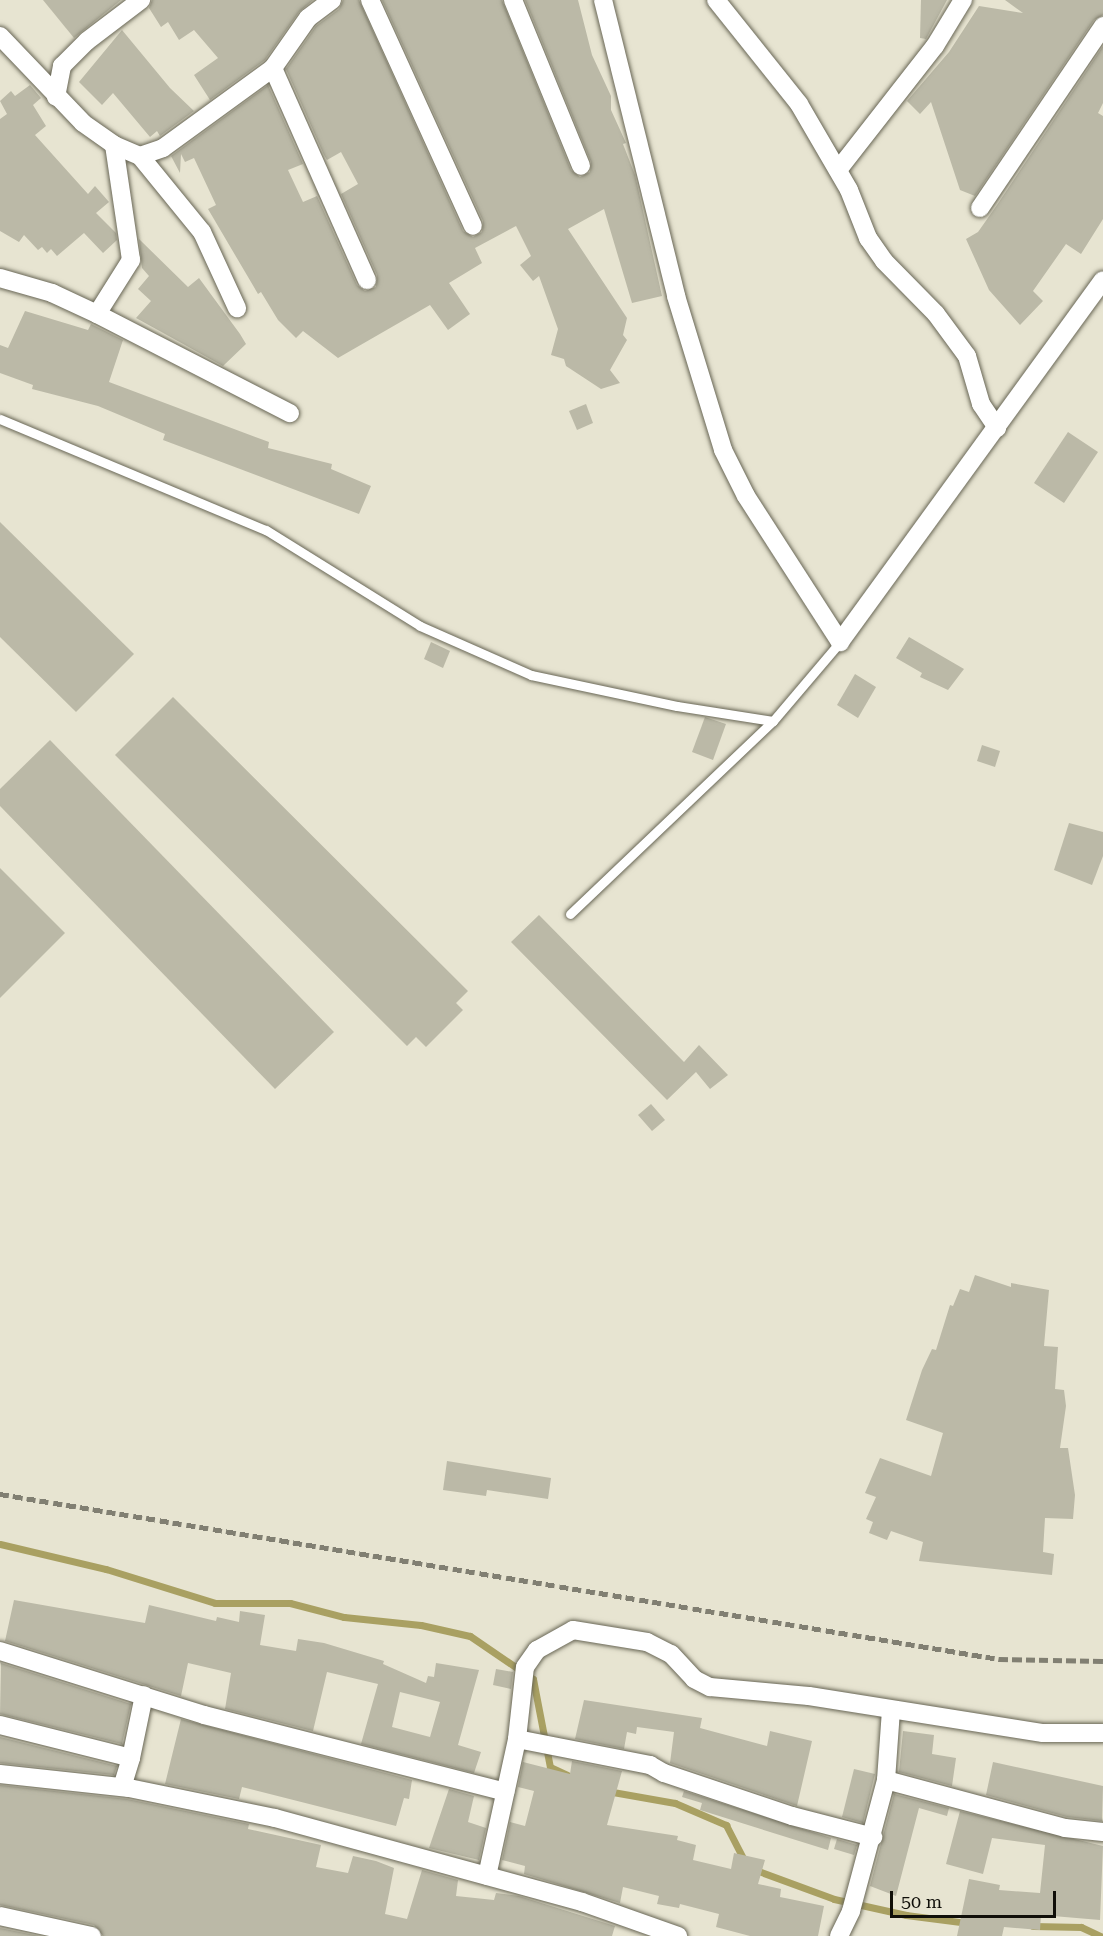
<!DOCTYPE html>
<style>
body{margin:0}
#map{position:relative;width:1103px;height:1936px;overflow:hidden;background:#e7e4d1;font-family:"Roboto Serif",serif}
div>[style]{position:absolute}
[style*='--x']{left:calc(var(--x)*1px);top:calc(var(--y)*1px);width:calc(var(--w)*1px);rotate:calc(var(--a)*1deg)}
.stream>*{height:7px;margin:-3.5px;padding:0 3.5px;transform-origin:3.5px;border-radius:3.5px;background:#a9a062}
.building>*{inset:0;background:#bbb9a7}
.roads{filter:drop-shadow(0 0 2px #686655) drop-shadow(0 0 2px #686655)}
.lane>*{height:9px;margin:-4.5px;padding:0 4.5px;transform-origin:4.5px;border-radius:4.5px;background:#fff}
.street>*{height:18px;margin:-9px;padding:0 9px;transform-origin:9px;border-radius:9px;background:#fff}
.rail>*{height:4.5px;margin-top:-2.25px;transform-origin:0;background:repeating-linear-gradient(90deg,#817f72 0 9px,transparent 0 13.5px)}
span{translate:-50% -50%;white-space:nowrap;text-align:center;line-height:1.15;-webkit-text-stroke:5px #e7e4d1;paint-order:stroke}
.scale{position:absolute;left:890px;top:1891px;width:166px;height:27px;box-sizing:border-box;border:3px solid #100f09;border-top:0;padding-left:8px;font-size:18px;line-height:21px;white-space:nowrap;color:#100f09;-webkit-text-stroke:4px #e7e4d1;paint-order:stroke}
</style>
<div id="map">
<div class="stream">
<i style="--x:0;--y:1544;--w:109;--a:13.3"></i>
<i style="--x:106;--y:1569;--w:114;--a:17.3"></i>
<i style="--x:215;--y:1603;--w:75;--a:0"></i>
<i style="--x:290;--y:1603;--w:56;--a:14.5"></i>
<i style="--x:344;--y:1617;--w:77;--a:5.9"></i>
<i style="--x:421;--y:1625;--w:50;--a:12.7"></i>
<i style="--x:470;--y:1636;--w:76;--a:34.3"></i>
<i style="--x:533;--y:1679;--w:90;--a:79.1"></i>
<i style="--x:550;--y:1767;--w:19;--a:25"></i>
<i style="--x:607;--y:1791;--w:69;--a:10"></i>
<i style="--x:675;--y:1803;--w:56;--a:23.3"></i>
<i style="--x:726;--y:1825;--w:42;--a:62.8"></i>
<i style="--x:753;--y:1869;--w:86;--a:20.3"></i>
<i style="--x:834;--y:1899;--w:74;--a:12.5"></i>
<i style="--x:906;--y:1915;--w:63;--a:7.4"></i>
<i style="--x:1033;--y:1926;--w:48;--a:1.2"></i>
<i style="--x:1081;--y:1927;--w:21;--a:25"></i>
</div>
<div class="building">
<i style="clip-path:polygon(43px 0,121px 0,74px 38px)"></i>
<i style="clip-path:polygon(152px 0,313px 0,299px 12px,265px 60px,210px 100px,194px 75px,218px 58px,194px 30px,179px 40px,168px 22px,161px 27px,149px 8px)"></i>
<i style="clip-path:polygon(343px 0,359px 0,463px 231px,473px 237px,482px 232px,483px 221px,382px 0,502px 0,571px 170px,580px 177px,590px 172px,591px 162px,525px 0,578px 0,592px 55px,611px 96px,611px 110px,626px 143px,623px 144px,635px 175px,662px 296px,632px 303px,604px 209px,568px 229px,627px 318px,623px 335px,627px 340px,610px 370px,620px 383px,601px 389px,566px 366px,564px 359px,551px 355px,558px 329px,539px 276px,533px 281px,520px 265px,531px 256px,516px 226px,475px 248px,482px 263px,449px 283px,470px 314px,448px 330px,430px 305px,338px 358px,303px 331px,296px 338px,278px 320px,261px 292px,258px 294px,208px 209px,216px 205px,194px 158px,185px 162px,181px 154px,180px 173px,171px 156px,268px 85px,303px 164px,288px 170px,303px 202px,317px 196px,357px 285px,365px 291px,376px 287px,377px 275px,341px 194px,358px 184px,341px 152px,327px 160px,324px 155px,286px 69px,316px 26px,339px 9px)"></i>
<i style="clip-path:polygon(921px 0,947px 0,926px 39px,920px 38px)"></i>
<i style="clip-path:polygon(1005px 0,1103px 0,1103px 15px,1094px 20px,975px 196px,960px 190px,931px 102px,920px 114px,907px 101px,949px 52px,979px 6px,1023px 13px)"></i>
<i style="clip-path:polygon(122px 30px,170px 88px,194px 111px,160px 136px,157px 131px,150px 137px,113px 93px,102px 105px,79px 82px)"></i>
<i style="clip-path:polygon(1103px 46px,1103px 103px,1098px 113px,1103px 116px,1103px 219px,1081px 254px,1066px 244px,1033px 291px,1043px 301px,1020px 325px,989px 290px,966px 239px,978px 232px,997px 205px)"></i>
<i style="clip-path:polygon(30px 85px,41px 98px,33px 105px,46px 126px,35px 135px,88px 194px,95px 186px,109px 202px,96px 213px,116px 233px,117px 240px,103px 253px,84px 233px,57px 256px,51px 249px,47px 253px,42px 247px,38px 250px,24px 235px,19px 242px,0 231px,0 119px,7px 114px,0 101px,11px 91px,15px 96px)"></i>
<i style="clip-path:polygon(139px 239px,188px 287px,199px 278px,240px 334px,246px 344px,223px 366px,136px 318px,151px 301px,138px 289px,149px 276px,142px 268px)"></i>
<i style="clip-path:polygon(25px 311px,88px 330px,91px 324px,123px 340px,109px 382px,269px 442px,268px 448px,332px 464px,331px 469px,371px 486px,359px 514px,163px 440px,165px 434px,98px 406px,32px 389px,33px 385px,0 373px,0 345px,8px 348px)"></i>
<i style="clip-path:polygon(586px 404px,593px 423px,577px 430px,569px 411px)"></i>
<i style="clip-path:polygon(1068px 432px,1098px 452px,1064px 503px,1034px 483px)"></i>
<i style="clip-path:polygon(0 522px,134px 654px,76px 712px,0 637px)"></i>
<i style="clip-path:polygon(909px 637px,964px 669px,948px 690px,920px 677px,922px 673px,896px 658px)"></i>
<i style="clip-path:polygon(431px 642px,450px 651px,443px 668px,424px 659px)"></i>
<i style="clip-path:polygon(855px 674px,876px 687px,858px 718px,837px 705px)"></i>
<i style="clip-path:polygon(173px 697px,468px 991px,456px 1003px,463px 1010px,426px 1047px,416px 1037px,407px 1046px,115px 755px)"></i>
<i style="clip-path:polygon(705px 717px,726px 724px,713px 760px,692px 752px)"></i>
<i style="clip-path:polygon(50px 740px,334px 1032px,275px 1089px,0 806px,0 789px)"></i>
<i style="clip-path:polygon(982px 745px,1000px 751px,995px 767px,977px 761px)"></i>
<i style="clip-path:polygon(1069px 823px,1103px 832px,1103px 856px,1092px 885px,1054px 870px)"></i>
<i style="clip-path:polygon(0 868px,65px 933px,0 998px)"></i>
<i style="clip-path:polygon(539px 915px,684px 1062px,699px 1045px,728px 1075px,710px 1089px,696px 1072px,667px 1100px,511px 942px)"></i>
<i style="clip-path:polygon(651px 1104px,665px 1120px,652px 1131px,638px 1115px)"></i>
<i style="clip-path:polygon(975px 1275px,1011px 1287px,1011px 1283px,1049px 1290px,1044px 1346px,1058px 1347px,1055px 1389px,1064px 1390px,1066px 1406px,1060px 1448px,1068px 1448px,1075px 1495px,1073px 1519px,1045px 1518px,1043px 1552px,1054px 1554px,1052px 1575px,919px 1561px,923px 1542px,891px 1531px,887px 1540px,869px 1533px,873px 1522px,866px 1519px,876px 1497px,865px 1493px,880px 1458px,931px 1476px,943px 1433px,906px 1420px,922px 1370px,932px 1349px,936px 1350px,950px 1305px,953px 1306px,960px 1289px,969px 1292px)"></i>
<i style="clip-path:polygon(447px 1461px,551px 1478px,548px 1499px,487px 1490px,486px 1496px,443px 1490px)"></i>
<i style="clip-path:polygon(evenodd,14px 1600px,145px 1623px,149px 1605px,216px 1621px,217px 1617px,239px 1622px,240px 1611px,265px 1615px,260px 1645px,296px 1651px,298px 1639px,324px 1643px,384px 1661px,383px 1664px,426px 1683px,428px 1676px,434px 1677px,436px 1663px,479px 1670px,458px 1745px,481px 1752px,474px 1773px,361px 1744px,378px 1684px,327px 1672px,313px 1731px,225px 1709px,231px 1673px,188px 1663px,181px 1696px,5px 1641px,14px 1600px,400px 1692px,440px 1702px,430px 1737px,392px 1727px,400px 1692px)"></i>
<i style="clip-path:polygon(1px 1663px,131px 1704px,122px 1744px,0 1714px)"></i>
<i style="clip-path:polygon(496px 1669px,513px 1672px,511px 1689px,493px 1685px)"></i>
<i style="clip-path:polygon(584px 1700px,702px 1718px,700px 1728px,767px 1746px,770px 1731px,812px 1741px,797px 1806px,670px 1763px,674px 1732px,637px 1727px,636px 1734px,627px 1732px,624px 1749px,575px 1739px)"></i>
<i style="clip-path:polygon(181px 1719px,412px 1780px,409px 1799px,404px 1798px,396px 1826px,242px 1787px,239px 1799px,165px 1784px)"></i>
<i style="clip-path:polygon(903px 1731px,934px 1735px,932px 1754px,956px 1758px,952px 1786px,899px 1772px)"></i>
<i style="clip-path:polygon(0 1737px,117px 1766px,114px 1775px,0 1763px)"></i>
<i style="clip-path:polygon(572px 1761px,622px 1771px,607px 1825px,678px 1836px,677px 1840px,696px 1845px,693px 1860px,731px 1869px,734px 1853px,765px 1860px,758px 1884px,781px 1889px,780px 1897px,824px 1906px,818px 1936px,750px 1936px,716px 1927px,719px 1914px,680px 1904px,679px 1908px,657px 1904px,659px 1896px,623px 1887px,620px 1903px,524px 1874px,525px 1866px,502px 1860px,510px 1822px,525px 1826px,534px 1791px,518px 1787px,523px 1762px,570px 1774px)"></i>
<i style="clip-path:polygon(993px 1762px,1103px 1786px,1102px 1821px,1067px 1817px,986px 1795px)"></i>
<i style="clip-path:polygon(854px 1769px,875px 1774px,863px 1823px,842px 1817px)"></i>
<i style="clip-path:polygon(0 1785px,127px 1799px,249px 1824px,248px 1829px,321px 1845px,316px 1867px,348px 1873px,353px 1856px,376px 1861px,394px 1868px,385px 1914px,407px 1919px,422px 1870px,458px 1880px,456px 1896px,494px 1900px,496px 1893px,519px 1896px,615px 1926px,612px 1936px,103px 1936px,94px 1925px,0 1905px)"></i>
<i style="clip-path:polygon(449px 1789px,474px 1796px,468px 1822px,486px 1828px,479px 1860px,429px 1848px)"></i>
<i style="clip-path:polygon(684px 1791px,831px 1838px,828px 1850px,700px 1810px,702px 1803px,682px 1797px)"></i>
<i style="clip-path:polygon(894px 1794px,949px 1808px,947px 1816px,919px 1808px,896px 1896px,870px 1886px)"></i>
<i style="clip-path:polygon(960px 1811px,1103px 1846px,1100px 1920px,1041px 1915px,1040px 1930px,1004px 1927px,1002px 1936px,957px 1936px,969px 1879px,1000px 1885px,999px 1890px,1040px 1893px,1045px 1845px,992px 1838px,983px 1874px,946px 1864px)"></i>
<i style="clip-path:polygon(837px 1839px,857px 1845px,854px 1855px,834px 1849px)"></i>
<i style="clip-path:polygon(0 1928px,39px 1936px,0 1936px)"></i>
</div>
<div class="roads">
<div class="lane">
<i style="--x:0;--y:419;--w:288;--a:22.7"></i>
<i style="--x:266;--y:530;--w:181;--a:31.9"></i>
<i style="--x:420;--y:626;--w:121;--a:23.8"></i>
<i style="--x:531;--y:675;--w:149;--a:12"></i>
<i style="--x:677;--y:706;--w:97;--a:8.9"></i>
<i style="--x:570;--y:914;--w:280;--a:-43.6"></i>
<i style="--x:773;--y:721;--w:104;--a:-49.7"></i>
</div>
<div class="street">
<i style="--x:370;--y:0;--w:248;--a:65.5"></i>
<i style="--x:513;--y:0;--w:179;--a:67.7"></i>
<i style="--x:603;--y:0;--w:305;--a:76.1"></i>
<i style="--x:676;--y:296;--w:161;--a:73"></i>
<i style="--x:723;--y:450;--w:51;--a:63.4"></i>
<i style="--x:746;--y:496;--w:174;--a:57.2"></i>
<i style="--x:840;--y:642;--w:447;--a:-54"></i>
<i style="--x:716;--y:0;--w:133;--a:51.4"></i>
<i style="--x:799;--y:104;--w:99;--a:59.8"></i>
<i style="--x:849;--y:190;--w:52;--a:68.4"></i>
<i style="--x:868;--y:238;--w:28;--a:55"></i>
<i style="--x:884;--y:261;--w:74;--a:45.5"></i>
<i style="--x:936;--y:314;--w:52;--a:53.6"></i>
<i style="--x:967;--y:356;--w:50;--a:73.7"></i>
<i style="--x:981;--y:404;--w:29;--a:56"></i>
<i style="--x:0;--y:36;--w:120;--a:46.3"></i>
<i style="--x:83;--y:123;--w:38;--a:35"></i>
<i style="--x:114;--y:145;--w:28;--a:23"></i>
<i style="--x:140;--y:156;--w:24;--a:-19"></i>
<i style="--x:163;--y:148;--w:136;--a:-36"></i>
<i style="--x:273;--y:68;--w:61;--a:-55"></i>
<i style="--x:308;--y:18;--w:30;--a:-37"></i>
<i style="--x:273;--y:68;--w:232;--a:66.1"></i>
<i style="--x:56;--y:97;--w:32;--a:-79"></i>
<i style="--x:62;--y:66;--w:35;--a:-45"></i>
<i style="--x:87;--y:41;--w:68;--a:-37.2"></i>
<i style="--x:140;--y:156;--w:98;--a:50.8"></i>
<i style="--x:202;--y:232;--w:84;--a:65.3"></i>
<i style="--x:838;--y:170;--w:157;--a:-52"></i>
<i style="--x:935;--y:46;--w:54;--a:-58.7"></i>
<i style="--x:980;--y:208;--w:220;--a:-55.9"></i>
<i style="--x:0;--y:278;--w:54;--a:16.1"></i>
<i style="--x:52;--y:293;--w:50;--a:25"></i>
<i style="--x:97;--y:314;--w:217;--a:27.2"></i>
<i style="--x:97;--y:314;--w:64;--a:-57.8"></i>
<i style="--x:131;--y:260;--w:116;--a:-98.4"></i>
<i style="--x:0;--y:1651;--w:214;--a:17.4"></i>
<i style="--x:204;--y:1715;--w:311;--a:14.3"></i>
<i style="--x:0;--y:1725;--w:135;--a:14.1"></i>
<i style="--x:131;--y:1758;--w:30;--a:107"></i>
<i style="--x:517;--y:1739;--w:136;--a:11.1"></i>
<i style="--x:650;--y:1765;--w:16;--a:30"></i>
<i style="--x:664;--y:1773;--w:135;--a:18.6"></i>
<i style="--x:792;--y:1816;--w:84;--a:14.5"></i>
<i style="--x:131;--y:1758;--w:64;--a:-78.3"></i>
<i style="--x:0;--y:1774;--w:130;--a:6.2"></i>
<i style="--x:129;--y:1788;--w:149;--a:11.6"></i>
<i style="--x:275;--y:1818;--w:318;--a:15.3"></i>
<i style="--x:582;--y:1902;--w:102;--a:19.5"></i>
<i style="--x:886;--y:1780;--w:69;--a:-85.9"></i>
<i style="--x:487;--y:1876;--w:140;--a:-77.6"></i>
<i style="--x:517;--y:1739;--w:72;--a:-83.7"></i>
<i style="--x:525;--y:1667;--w:21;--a:-55"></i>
<i style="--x:537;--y:1650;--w:41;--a:-29.1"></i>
<i style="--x:573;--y:1630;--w:75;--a:9.2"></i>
<i style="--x:647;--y:1642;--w:27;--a:27"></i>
<i style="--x:671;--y:1654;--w:34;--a:47"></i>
<i style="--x:694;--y:1679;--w:18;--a:27"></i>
<i style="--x:710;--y:1687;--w:99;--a:5.2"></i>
<i style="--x:809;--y:1696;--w:237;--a:9"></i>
<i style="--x:1043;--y:1733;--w:60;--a:0"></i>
<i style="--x:0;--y:1916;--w:94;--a:12.3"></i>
<i style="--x:839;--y:1936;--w:28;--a:-64"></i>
<i style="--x:851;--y:1911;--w:136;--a:-75"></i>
<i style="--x:886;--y:1780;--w:185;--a:15"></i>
<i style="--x:1065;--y:1828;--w:38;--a:6"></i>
</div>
</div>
<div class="rail">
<i style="--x:0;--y:1494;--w:1013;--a:9.38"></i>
<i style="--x:999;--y:1659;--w:104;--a:1.1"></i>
</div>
<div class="scale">50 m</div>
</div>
